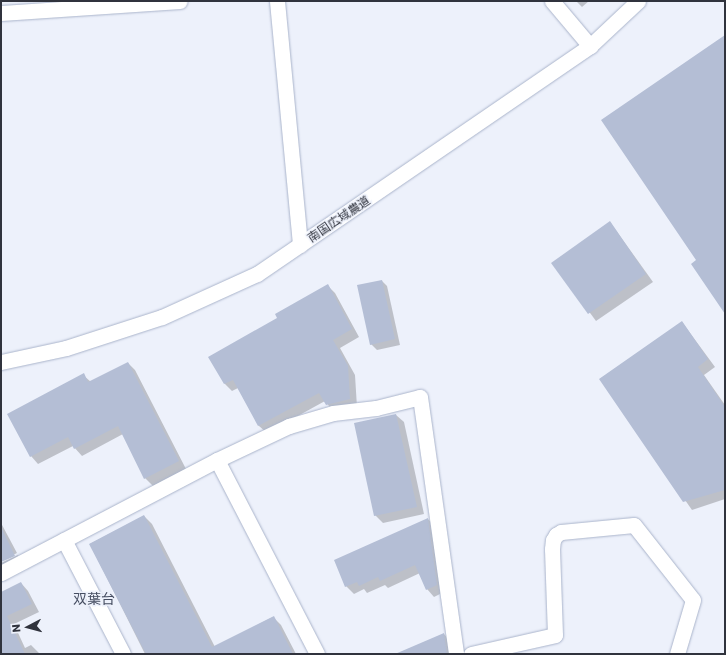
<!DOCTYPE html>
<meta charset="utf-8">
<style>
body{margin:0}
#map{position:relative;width:726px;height:655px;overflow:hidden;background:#edf1fb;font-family:Poppins,"Noto Sans JP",sans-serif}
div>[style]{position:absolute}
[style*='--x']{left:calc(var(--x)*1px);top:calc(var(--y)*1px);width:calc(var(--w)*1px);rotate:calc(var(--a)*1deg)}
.shadow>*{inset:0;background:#0003}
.building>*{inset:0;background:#b4bed5}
.roads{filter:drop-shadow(0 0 1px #aab4cb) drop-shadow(0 0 1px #aab4cb)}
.minor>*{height:15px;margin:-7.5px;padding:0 7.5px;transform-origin:7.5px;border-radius:7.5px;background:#fff}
span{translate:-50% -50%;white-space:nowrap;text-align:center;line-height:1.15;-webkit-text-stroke:3px #edf1fb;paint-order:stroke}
.street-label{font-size:12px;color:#30333d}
.quarter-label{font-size:14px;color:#454d61}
.frame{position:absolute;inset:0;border:2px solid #30333d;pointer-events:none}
.north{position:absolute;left:8px;top:607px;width:40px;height:40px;-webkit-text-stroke:3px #edf1fb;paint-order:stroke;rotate:264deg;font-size:11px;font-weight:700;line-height:16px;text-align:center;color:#30333d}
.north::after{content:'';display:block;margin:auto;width:14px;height:18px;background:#30333d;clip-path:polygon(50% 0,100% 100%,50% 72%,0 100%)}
</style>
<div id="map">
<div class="shadow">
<i style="clip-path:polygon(576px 1px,589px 1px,582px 7px)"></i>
<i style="clip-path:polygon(610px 222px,653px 282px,596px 321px,553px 263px)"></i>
<i style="clip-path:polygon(382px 281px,387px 286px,400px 345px,377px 350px,371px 344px)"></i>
<i style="clip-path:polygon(328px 286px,335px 293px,359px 337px,340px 348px,355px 375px,357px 407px,334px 412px,325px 401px,267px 433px,259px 426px,238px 388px,232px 391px,225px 384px,210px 357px,279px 319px)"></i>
<i style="clip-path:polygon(682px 322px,715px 367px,704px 375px,725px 405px,725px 499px,692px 510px,600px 379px)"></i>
<i style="clip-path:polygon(128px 363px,135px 370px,186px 469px,153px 486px,145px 478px,123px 434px,82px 456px,73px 446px,38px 464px,31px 456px,83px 375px,91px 382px)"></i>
<i style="clip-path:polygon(396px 415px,404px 422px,424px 514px,383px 523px,375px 515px)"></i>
<i style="clip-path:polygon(144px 516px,152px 524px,215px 647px,273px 617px,281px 625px,296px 654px,145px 654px,90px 544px)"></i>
<i style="clip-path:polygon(428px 519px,435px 527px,444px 592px,434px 597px,427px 589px,420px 573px,388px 588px,385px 585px,367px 593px,364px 589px,354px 594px,346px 586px)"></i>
<i style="clip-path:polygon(1px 523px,17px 553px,1px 561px)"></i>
<i style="clip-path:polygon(18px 555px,21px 563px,1px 573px,1px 563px)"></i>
<i style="clip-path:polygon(21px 583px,28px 591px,39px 612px,14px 624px,25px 648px,31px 645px,40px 654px,1px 654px,1px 593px)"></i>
<i style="clip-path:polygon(444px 634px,449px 640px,452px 654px,397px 654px)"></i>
</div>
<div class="building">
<i style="clip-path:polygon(725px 35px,725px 314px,691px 264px,696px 260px,601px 120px)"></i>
<i style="clip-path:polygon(610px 221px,646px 274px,588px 314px,551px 263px)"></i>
<i style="clip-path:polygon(382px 280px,395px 339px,370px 345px,357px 285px)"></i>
<i style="clip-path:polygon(328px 284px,352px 329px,333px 340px,348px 366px,350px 399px,326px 405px,319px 393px,258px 426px,233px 380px,224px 384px,208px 357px,277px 318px,275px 314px)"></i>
<i style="clip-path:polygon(682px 321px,708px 359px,698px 367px,725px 407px,725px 490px,683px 502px,599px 379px)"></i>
<i style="clip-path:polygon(128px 362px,179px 461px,144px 479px,118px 426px,74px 449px,68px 437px,30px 457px,7px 414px,84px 373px,88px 382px)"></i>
<i style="clip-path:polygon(396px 414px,417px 507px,374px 516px,354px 423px)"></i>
<i style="clip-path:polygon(144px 515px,212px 647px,274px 616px,293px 654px,146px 654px,89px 544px)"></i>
<i style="clip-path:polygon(428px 518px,437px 585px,426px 590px,415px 565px,380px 581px,378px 577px,359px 586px,357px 582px,345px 587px,334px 560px)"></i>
<i style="clip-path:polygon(1px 527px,15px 556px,1px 562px)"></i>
<i style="clip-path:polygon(21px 582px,32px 604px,7px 616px,25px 654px,1px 654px,1px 592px)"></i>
<i style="clip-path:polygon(444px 633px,447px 654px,395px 654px)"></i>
</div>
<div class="roads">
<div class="minor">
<i style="--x:277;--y:1;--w:245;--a:84.6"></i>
<i style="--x:552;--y:1;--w:59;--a:49.8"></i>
<i style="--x:1;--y:13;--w:179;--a:-3.8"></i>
<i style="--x:1;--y:362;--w:66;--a:-12.2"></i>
<i style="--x:66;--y:348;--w:101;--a:-17.9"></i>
<i style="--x:162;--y:317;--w:104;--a:-24.4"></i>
<i style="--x:257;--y:274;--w:404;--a:-34.4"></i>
<i style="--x:590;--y:46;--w:66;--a:-43.2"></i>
<i style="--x:217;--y:460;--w:218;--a:62.7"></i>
<i style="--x:64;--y:540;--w:128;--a:62.6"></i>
<i style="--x:1;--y:573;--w:244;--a:-27.6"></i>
<i style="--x:217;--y:460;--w:80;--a:-25.3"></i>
<i style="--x:289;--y:426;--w:46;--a:-16.5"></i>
<i style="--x:333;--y:413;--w:43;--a:-6.6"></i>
<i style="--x:376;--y:408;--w:45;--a:-14"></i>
<i style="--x:420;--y:397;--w:260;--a:82"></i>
<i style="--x:471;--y:654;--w:86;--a:-12.7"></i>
<i style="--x:555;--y:635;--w:86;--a:-92"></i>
<i style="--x:552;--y:549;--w:9;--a:-84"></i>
<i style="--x:553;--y:540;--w:6;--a:-59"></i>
<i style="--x:556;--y:535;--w:6;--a:-31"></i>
<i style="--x:561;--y:532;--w:73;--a:-5.5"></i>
<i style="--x:634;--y:525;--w:95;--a:51.8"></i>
<i style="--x:693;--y:600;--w:56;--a:106.5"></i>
</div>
</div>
<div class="street-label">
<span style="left:339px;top:219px;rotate:-34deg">南国広域農道</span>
</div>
<div class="quarter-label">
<span style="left:94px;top:599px">双葉台</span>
</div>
<div class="frame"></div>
<div class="north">N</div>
</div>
